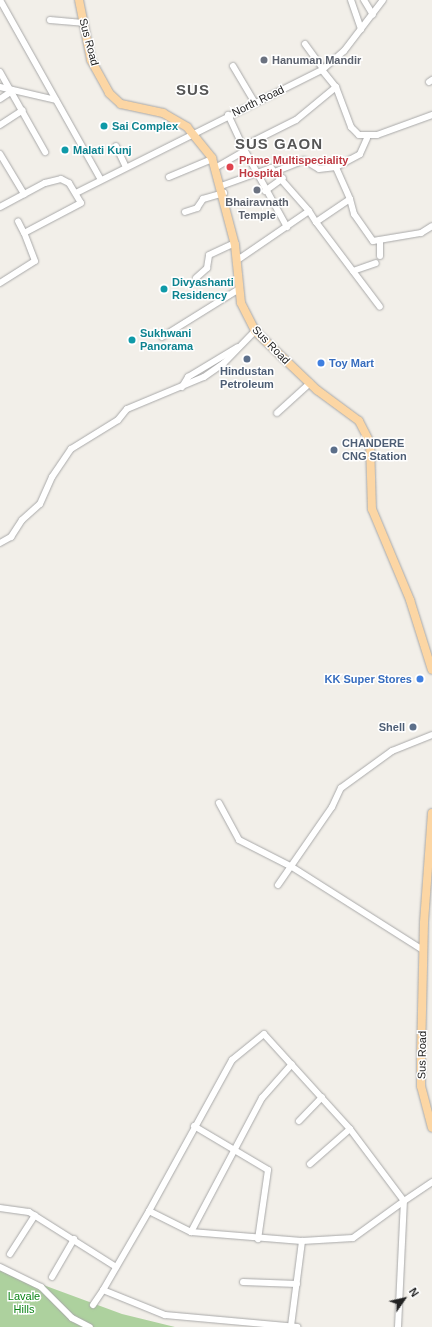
<!DOCTYPE html>
<style>
body{margin:0}
#map{position:relative;width:432px;height:1327px;overflow:hidden;background:#f2efe9;font-family:Helvetica,sans-serif}
div>[style]{position:absolute}
[style*='--x']{left:calc(var(--x)*1px);top:calc(var(--y)*1px);width:calc(var(--w)*1px);rotate:calc(var(--a)*1deg)}
.forest>*{inset:0;background:#add19e}
.roads{filter:drop-shadow(0 0 1px #a9a9a9) drop-shadow(0 0 1px #a9a9a9)}
.minor>*{height:6px;margin:-3px;padding:0 3px;transform-origin:3px;border-radius:3px;background:#fff}
.major>*{height:8px;margin:-4px;padding:0 4px;transform-origin:4px;border-radius:4px;background:#fcd6a4}
.dots>*{width:11px;height:11px;translate:-50% -50%;box-sizing:border-box;border:2px solid #fff;border-radius:50%}
span{translate:-50% -50%;white-space:nowrap;text-align:center;line-height:1.15;-webkit-text-stroke:3px #fff;paint-order:stroke}
.street-label{font-size:11px;color:#222}
.worship-label{font-size:11px;color:#5b616d;font-weight:700}
.left{translate:0 -50%;text-align:left}
.culture-label{font-size:11px;color:#0d838f;font-weight:700}
.health-label{font-size:11px;color:#be3a42;font-weight:700}
.shop-label{font-size:11px;color:#366cbe;font-weight:700}
.right{translate:-100% -50%;text-align:right}
.service-label{font-size:11px;color:#4e5e75;font-weight:700}
.park-label{font-size:11px;color:#0c8416}
.district-label{font-size:15px;color:#555;font-weight:700;letter-spacing:1px}
.north{position:absolute;left:384px;top:1279px;width:40px;height:40px;-webkit-text-stroke:3px #fff;paint-order:stroke;rotate:56deg;font-size:11px;font-weight:700;line-height:16px;text-align:center;color:#222}
.north::after{content:'';display:block;margin:auto;width:14px;height:18px;background:#222;clip-path:polygon(50% 0,100% 100%,50% 72%,0 100%)}
</style>
<div id="map">
<div class="forest">
<i style="clip-path:polygon(0 1269px,122px 1314px,175px 1327px,0 1327px)"></i>
</div>
<div class="roads">
<div class="minor">
<i style="--x:0;--y:0;--w:206;--a:60.7"></i>
<i style="--x:351;--y:0;--w:31;--a:71"></i>
<i style="--x:364;--y:0;--w:17;--a:59"></i>
<i style="--x:50;--y:20;--w:33;--a:5"></i>
<i style="--x:305;--y:44;--w:31;--a:54"></i>
<i style="--x:233;--y:66;--w:43;--a:59.3"></i>
<i style="--x:322;--y:70;--w:22;--a:51"></i>
<i style="--x:336;--y:87;--w:43;--a:69.4"></i>
<i style="--x:351;--y:127;--w:11;--a:45"></i>
<i style="--x:359;--y:135;--w:18;--a:0"></i>
<i style="--x:377;--y:135;--w:59;--a:-20"></i>
<i style="--x:0;--y:72;--w:92;--a:60.6"></i>
<i style="--x:429;--y:82;--w:4;--a:-34"></i>
<i style="--x:0;--y:87;--w:57;--a:13.1"></i>
<i style="--x:0;--y:99;--w:14;--a:-34"></i>
<i style="--x:0;--y:125;--w:27;--a:-33"></i>
<i style="--x:116;--y:146;--w:23;--a:65"></i>
<i style="--x:244;--y:146;--w:58;--a:-26.6"></i>
<i style="--x:296;--y:120;--w:52;--a:-39.5"></i>
<i style="--x:245;--y:151;--w:87;--a:61.1"></i>
<i style="--x:0;--y:154;--w:47;--a:59"></i>
<i style="--x:215;--y:168;--w:34;--a:-30"></i>
<i style="--x:245;--y:151;--w:40;--a:-115"></i>
<i style="--x:277;--y:171;--w:29;--a:-22"></i>
<i style="--x:304;--y:160;--w:17;--a:31"></i>
<i style="--x:319;--y:169;--w:17;--a:-7"></i>
<i style="--x:169;--y:177;--w:47;--a:-22.7"></i>
<i style="--x:221;--y:186;--w:53;--a:-19.8"></i>
<i style="--x:271;--y:168;--w:57;--a:48.5"></i>
<i style="--x:265;--y:191;--w:22;--a:-36"></i>
<i style="--x:76;--y:193;--w:275;--a:-26.6"></i>
<i style="--x:322;--y:70;--w:29;--a:-41"></i>
<i style="--x:344;--y:51;--w:64;--a:-52.6"></i>
<i style="--x:350;--y:199;--w:16;--a:75"></i>
<i style="--x:354;--y:214;--w:33;--a:55"></i>
<i style="--x:373;--y:241;--w:49;--a:-9.5"></i>
<i style="--x:421;--y:233;--w:13;--a:-32"></i>
<i style="--x:0;--y:207;--w:51;--a:-28.1"></i>
<i style="--x:45;--y:183;--w:16;--a:-14"></i>
<i style="--x:61;--y:179;--w:9;--a:27"></i>
<i style="--x:69;--y:183;--w:23;--a:59"></i>
<i style="--x:81;--y:203;--w:64;--a:152.2"></i>
<i style="--x:24;--y:233;--w:13;--a:-117"></i>
<i style="--x:185;--y:212;--w:13;--a:-18"></i>
<i style="--x:197;--y:208;--w:11;--a:-56"></i>
<i style="--x:203;--y:199;--w:22;--a:-16"></i>
<i style="--x:316;--y:222;--w:106;--a:53"></i>
<i style="--x:380;--y:256;--w:16;--a:-90"></i>
<i style="--x:236;--y:261;--w:88;--a:-34.4"></i>
<i style="--x:309;--y:211;--w:13;--a:58"></i>
<i style="--x:316;--y:222;--w:41;--a:-34.1"></i>
<i style="--x:350;--y:199;--w:35;--a:-114"></i>
<i style="--x:336;--y:167;--w:27;--a:-28"></i>
<i style="--x:360;--y:154;--w:17;--a:-66"></i>
<i style="--x:353;--y:271;--w:24;--a:-19"></i>
<i style="--x:196;--y:278;--w:15;--a:-42"></i>
<i style="--x:207;--y:268;--w:13;--a:-81"></i>
<i style="--x:209;--y:255;--w:29;--a:-25"></i>
<i style="--x:0;--y:283;--w:41;--a:-32.2"></i>
<i style="--x:35;--y:261;--w:30;--a:-111"></i>
<i style="--x:162;--y:337;--w:91;--a:-31.9"></i>
<i style="--x:182;--y:387;--w:12;--a:-59"></i>
<i style="--x:188;--y:377;--w:58;--a:-31"></i>
<i style="--x:277;--y:413;--w:45;--a:-42.3"></i>
<i style="--x:0;--y:543;--w:13;--a:-29"></i>
<i style="--x:11;--y:537;--w:20;--a:-57"></i>
<i style="--x:22;--y:520;--w:24;--a:-42"></i>
<i style="--x:40;--y:504;--w:30;--a:-66"></i>
<i style="--x:52;--y:477;--w:34;--a:-56"></i>
<i style="--x:71;--y:449;--w:55;--a:-31.7"></i>
<i style="--x:118;--y:420;--w:14;--a:-51"></i>
<i style="--x:127;--y:409;--w:83;--a:-22.6"></i>
<i style="--x:204;--y:377;--w:24;--a:-35"></i>
<i style="--x:224;--y:363;--w:45;--a:-45.9"></i>
<i style="--x:219;--y:803;--w:42;--a:61.6"></i>
<i style="--x:239;--y:840;--w:59;--a:27"></i>
<i style="--x:292;--y:867;--w:155;--a:32.4"></i>
<i style="--x:278;--y:885;--w:95;--a:-55.3"></i>
<i style="--x:332;--y:807;--w:21;--a:-65"></i>
<i style="--x:341;--y:788;--w:63;--a:-36"></i>
<i style="--x:392;--y:751;--w:43;--a:-21.8"></i>
<i style="--x:299;--y:1121;--w:33;--a:-46"></i>
<i style="--x:194;--y:1126;--w:86;--a:30.7"></i>
<i style="--x:268;--y:1170;--w:70;--a:98.2"></i>
<i style="--x:310;--y:1164;--w:53;--a:-41.2"></i>
<i style="--x:0;--y:1208;--w:29;--a:8"></i>
<i style="--x:29;--y:1212;--w:103;--a:32.3"></i>
<i style="--x:149;--y:1211;--w:91;--a:120.2"></i>
<i style="--x:103;--y:1290;--w:67;--a:22"></i>
<i style="--x:165;--y:1315;--w:133;--a:5.2"></i>
<i style="--x:191;--y:1232;--w:152;--a:-62.1"></i>
<i style="--x:262;--y:1098;--w:45;--a:-48.6"></i>
<i style="--x:10;--y:1254;--w:46;--a:-57.3"></i>
<i style="--x:0;--y:1267;--w:46;--a:26"></i>
<i style="--x:41;--y:1287;--w:44;--a:45"></i>
<i style="--x:72;--y:1318;--w:20;--a:27"></i>
<i style="--x:52;--y:1277;--w:44;--a:-59.9"></i>
<i style="--x:243;--y:1282;--w:54;--a:2.1"></i>
<i style="--x:93;--y:1305;--w:18;--a:-56"></i>
<i style="--x:291;--y:1326;--w:86;--a:-82.6"></i>
<i style="--x:398;--y:1327;--w:126;--a:-87.3"></i>
<i style="--x:404;--y:1201;--w:90;--a:-126.9"></i>
<i style="--x:350;--y:1129;--w:128;--a:-132.2"></i>
<i style="--x:264;--y:1034;--w:41;--a:140.9"></i>
<i style="--x:232;--y:1060;--w:172;--a:118.8"></i>
<i style="--x:149;--y:1211;--w:47;--a:26.6"></i>
<i style="--x:191;--y:1232;--w:111;--a:4.6"></i>
<i style="--x:302;--y:1241;--w:51;--a:-3.4"></i>
<i style="--x:353;--y:1238;--w:63;--a:-36"></i>
<i style="--x:404;--y:1201;--w:34;--a:-34"></i>
</div>
<div class="major">
<i style="--x:79;--y:0;--w:61;--a:78.7"></i>
<i style="--x:91;--y:60;--w:38;--a:61"></i>
<i style="--x:109;--y:93;--w:16;--a:43"></i>
<i style="--x:121;--y:104;--w:43;--a:12.1"></i>
<i style="--x:163;--y:113;--w:28;--a:30"></i>
<i style="--x:187;--y:127;--w:40;--a:51"></i>
<i style="--x:212;--y:158;--w:90;--a:75.2"></i>
<i style="--x:235;--y:245;--w:58;--a:84.1"></i>
<i style="--x:241;--y:303;--w:31;--a:63"></i>
<i style="--x:255;--y:331;--w:86;--a:43.6"></i>
<i style="--x:317;--y:390;--w:52;--a:36.4"></i>
<i style="--x:359;--y:421;--w:25;--a:63"></i>
<i style="--x:370;--y:443;--w:66;--a:88.3"></i>
<i style="--x:372;--y:509;--w:99;--a:67.3"></i>
<i style="--x:410;--y:600;--w:73;--a:72.6"></i>
<i style="--x:432;--y:813;--w:110;--a:94.2"></i>
<i style="--x:424;--y:923;--w:131;--a:91.3"></i>
<i style="--x:421;--y:1054;--w:32;--a:90"></i>
<i style="--x:421;--y:1086;--w:43;--a:75.3"></i>
</div>
</div>
<div class="dots">
<i style="left:264px;top:60px;background:#6b7280"></i>
<i style="left:104px;top:126px;background:#0f9aa8"></i>
<i style="left:65px;top:150px;background:#0f9aa8"></i>
<i style="left:230px;top:167px;background:#e0444e"></i>
<i style="left:257px;top:190px;background:#6b7280"></i>
<i style="left:164px;top:289px;background:#0f9aa8"></i>
<i style="left:132px;top:340px;background:#0f9aa8"></i>
<i style="left:247px;top:359px;background:#5c6f8a"></i>
<i style="left:321px;top:363px;background:#3f7fe0"></i>
<i style="left:334px;top:450px;background:#5c6f8a"></i>
<i style="left:420px;top:679px;background:#3f7fe0"></i>
<i style="left:413px;top:727px;background:#5c6f8a"></i>
</div>
<div class="street-label">
<span style="left:89px;top:42px;rotate:75deg">Sus Road</span>
<span style="left:258px;top:101px;rotate:-26deg">North Road</span>
<span style="left:271px;top:345px;rotate:46deg">Sus Road</span>
<span style="left:422px;top:1055px;rotate:-89deg">Sus Road</span>
</div>
<div class="worship-label">
<span class="left" style="left:272px;top:60px">Hanuman Mandir</span>
<span style="left:257px;top:209px">Bhairavnath<br>Temple</span>
</div>
<div class="culture-label">
<span class="left" style="left:112px;top:126px">Sai Complex</span>
<span class="left" style="left:73px;top:150px">Malati Kunj</span>
<span class="left" style="left:172px;top:289px">Divyashanti<br>Residency</span>
<span class="left" style="left:140px;top:340px">Sukhwani<br>Panorama</span>
</div>
<div class="health-label">
<span class="left" style="left:239px;top:167px">Prime Multispeciality<br>Hospital</span>
</div>
<div class="shop-label">
<span class="left" style="left:329px;top:363px">Toy Mart</span>
<span class="right" style="left:412px;top:679px">KK Super Stores</span>
</div>
<div class="service-label">
<span style="left:247px;top:378px">Hindustan<br>Petroleum</span>
<span class="left" style="left:342px;top:450px">CHANDERE<br>CNG Station</span>
<span class="right" style="left:405px;top:727px">Shell</span>
</div>
<div class="park-label">
<span style="left:24px;top:1303px">Lavale<br>Hills</span>
</div>
<div class="district-label">
<span style="left:193px;top:90px">SUS</span>
<span style="left:279px;top:144px">SUS GAON</span>
</div>
<div class="north">N</div>
</div>
